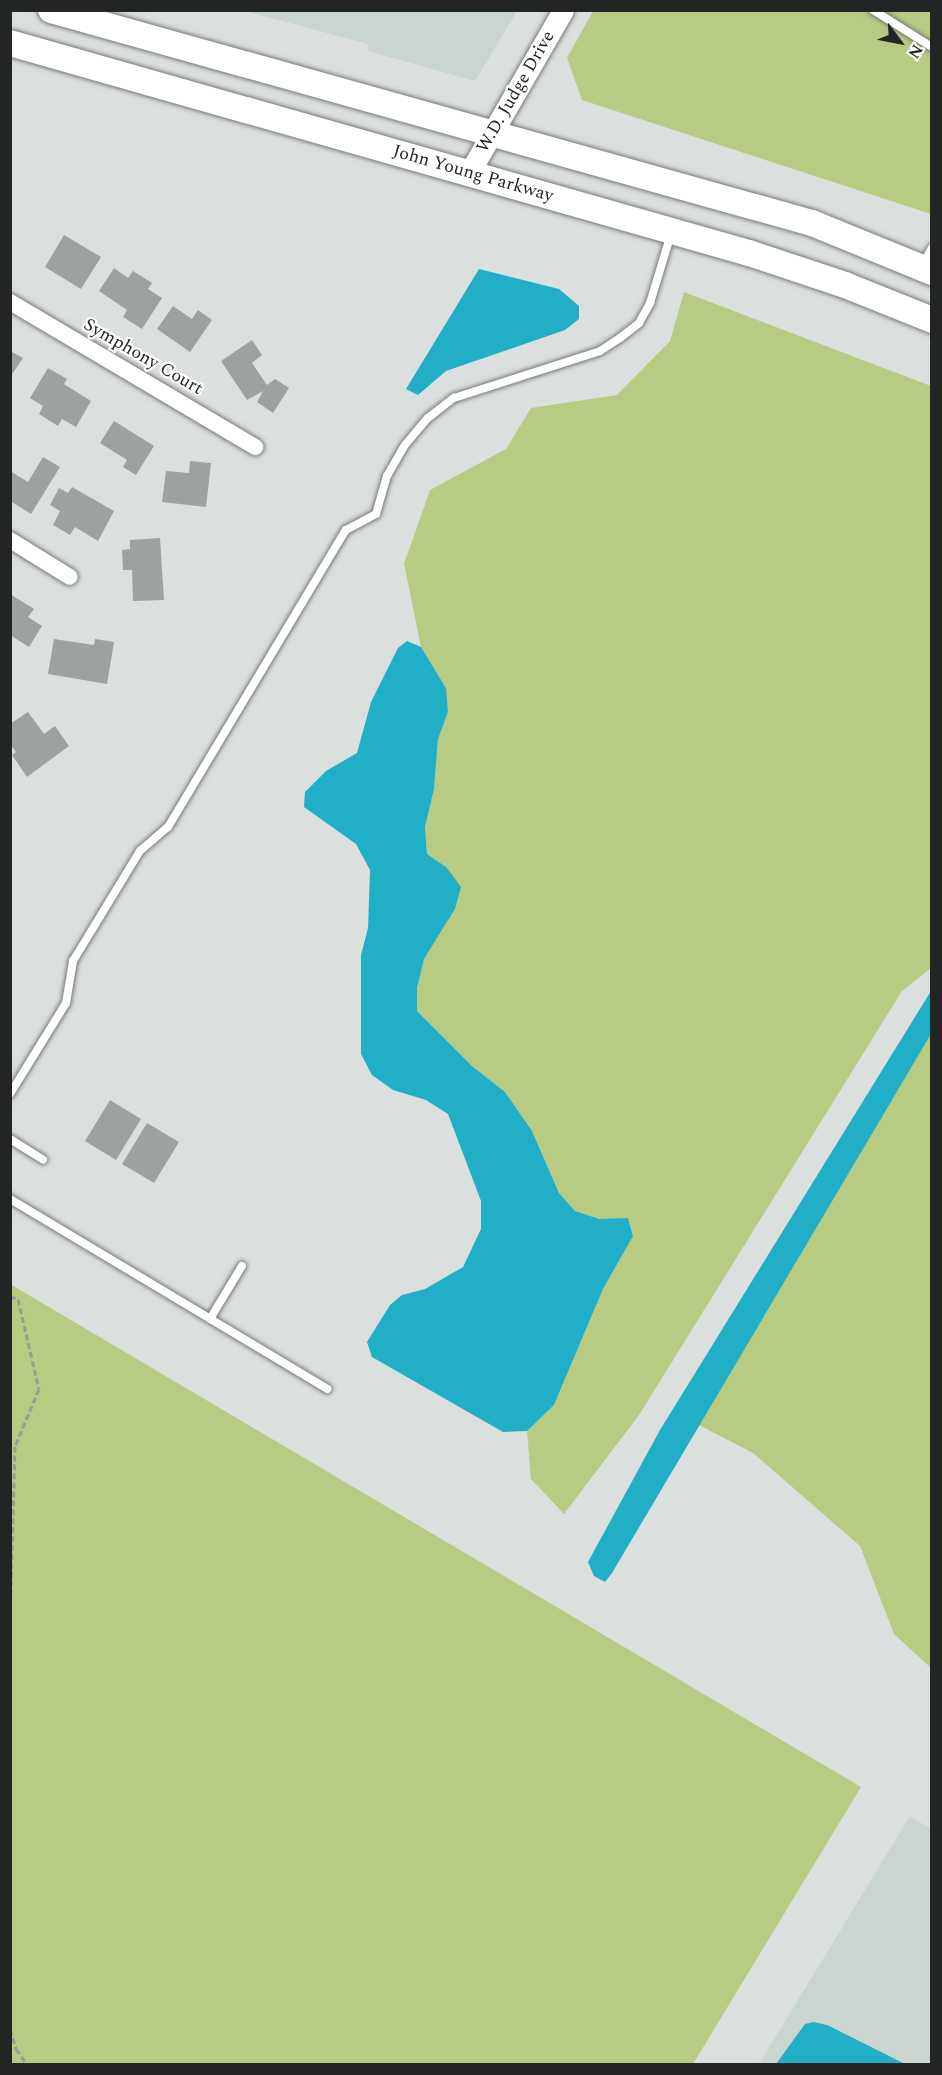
<!DOCTYPE html>
<style>
body{margin:0}
#map{position:relative;width:942px;height:2075px;overflow:hidden;background:#dbe0de;font-family:Spectral,serif}
div>[style]{position:absolute}
[style*='--x']{left:calc(var(--x)*1px);top:calc(var(--y)*1px);width:calc(var(--w)*1px);rotate:calc(var(--a)*1deg)}
.built>*{inset:0;background:#cad5d0}
.green>*{inset:0;background:#b7cb82}
.water>*{inset:0;background:#21afc7}
.building>*{inset:0;background:#9da2a1}
.path>*{height:3px;margin-top:-1.5px;transform-origin:0;background:repeating-linear-gradient(90deg,#9a9d9c 0 6px,transparent 0 9px)}
.roads{filter:drop-shadow(0 0 2px #767a78) drop-shadow(0 0 2px #767a78)}
.service>*{height:8px;margin:-4px;padding:0 4px;transform-origin:4px;border-radius:4px;background:#fff}
.minor>*{height:16px;margin:-8px;padding:0 8px;transform-origin:8px;border-radius:8px;background:#fff}
.tertiary>*{height:21px;margin:-10.5px;padding:0 10.5px;transform-origin:10.5px;border-radius:10.5px;background:#fff}
.primary>*{height:26px;margin:-13px;padding:0 13px;transform-origin:13px;border-radius:13px;background:#fff}
span{translate:-50% -50%;white-space:nowrap;text-align:center;line-height:1.15;-webkit-text-stroke:4.5px #fff;paint-order:stroke}
.street-label{font-size:18px;color:#232424}
.frame{position:absolute;inset:0;border:12px solid #232424;pointer-events:none}
.north{position:absolute;left:870px;top:12px;width:60px;height:60px;-webkit-text-stroke:4px #fff;paint-order:stroke;rotate:122deg;font-size:16px;font-weight:700;line-height:24px;text-align:center;color:#232424}
.north::after{content:'';display:block;margin:auto;width:21px;height:27px;background:#232424;clip-path:polygon(50% 0,100% 100%,50% 72%,0 100%)}
</style>
<div id="map">
<div class="built">
<i style="clip-path:polygon(245px 11px,517px 10px,517px 11px,475px 81px,368px 51px,368px 44px)"></i>
<i style="clip-path:polygon(910px 1816px,931px 1829px,931px 2064px,759px 2064px)"></i>
</div>
<div class="green">
<i style="clip-path:polygon(593px 11px,931px 11px,931px 214px,582px 100px,567px 58px)"></i>
<i style="clip-path:polygon(684px 292px,931px 386px,931px 968px,902px 991px,639px 1415px,564px 1514px,531px 1479px,527px 1431px,554px 1405px,603px 1289px,633px 1235px,628px 1218px,599px 1220px,575px 1211px,559px 1193px,532px 1131px,505px 1092px,472px 1066px,417px 1011px,417px 988px,424px 959px,455px 909px,446px 867px,427px 854px,425px 827px,434px 789px,438px 739px,448px 712px,446px 688px,421px 647px,404px 564px,430px 490px,506px 449px,531px 408px,617px 395px,670px 341px)"></i>
<i style="clip-path:polygon(931px 1034px,931px 1668px,894px 1634px,860px 1546px,753px 1453px,697px 1424px)"></i>
<i style="clip-path:polygon(10px 1284px,861px 1787px,693px 2064px,11px 2064px)"></i>
</div>
<div class="water">
<i style="clip-path:polygon(479px 269px,559px 289px,579px 306px,579px 319px,565px 330px,446px 371px,418px 395px,406px 389px)"></i>
<i style="clip-path:polygon(407px 641px,421px 647px,446px 688px,448px 712px,438px 739px,434px 789px,425px 827px,427px 854px,446px 867px,461px 887px,455px 909px,424px 959px,417px 988px,417px 1011px,472px 1066px,505px 1092px,532px 1131px,559px 1193px,575px 1211px,599px 1219px,628px 1218px,633px 1236px,603px 1289px,554px 1405px,527px 1431px,503px 1432px,372px 1357px,367px 1342px,390px 1305px,402px 1295px,425px 1289px,463px 1267px,481px 1229px,481px 1201px,448px 1114px,426px 1100px,393px 1090px,372px 1075px,361px 1054px,361px 955px,368px 928px,370px 870px,356px 844px,304px 807px,305px 792px,326px 771px,357px 753px,371px 702px,398px 648px)"></i>
<i style="clip-path:polygon(931px 991px,931px 1034px,612px 1573px,605px 1582px,594px 1576px,588px 1562px,660px 1430px)"></i>
<i style="clip-path:polygon(813px 2022px,827px 2025px,905px 2064px,776px 2064px,805px 2024px)"></i>
</div>
<div class="building">
<i style="clip-path:polygon(64px 235px,101px 257px,81px 289px,45px 267px)"></i>
<i style="clip-path:polygon(114px 268px,128px 278px,133px 271px,152px 283px,148px 289px,162px 298px,142px 329px,123px 317px,127px 310px,99px 291px)"></i>
<i style="clip-path:polygon(173px 306px,192px 319px,198px 310px,212px 320px,190px 352px,157px 329px)"></i>
<i style="clip-path:polygon(252px 340px,262px 355px,252px 363px,267px 385px,275px 379px,289px 388px,273px 413px,257px 402px,263px 391px,247px 400px,221px 361px)"></i>
<i style="clip-path:polygon(10px 351px,23px 358px,10px 377px)"></i>
<i style="clip-path:polygon(48px 368px,67px 379px,64px 384px,91px 401px,76px 427px,62px 419px,58px 426px,39px 414px,43px 406px,30px 398px)"></i>
<i style="clip-path:polygon(114px 421px,154px 446px,136px 475px,123px 467px,127px 460px,100px 443px)"></i>
<i style="clip-path:polygon(43px 457px,60px 467px,31px 514px,10px 501px,10px 471px,28px 482px)"></i>
<i style="clip-path:polygon(190px 461px,211px 463px,206px 507px,162px 502px,166px 471px,189px 473px)"></i>
<i style="clip-path:polygon(72px 487px,114px 511px,98px 541px,75px 527px,70px 535px,53px 525px,60px 511px,50px 505px,59px 488px,68px 493px)"></i>
<i style="clip-path:polygon(160px 538px,164px 600px,133px 601px,132px 570px,123px 570px,122px 550px,130px 549px,130px 540px)"></i>
<i style="clip-path:polygon(10px 594px,34px 609px,28px 617px,42px 626px,29px 647px,10px 635px)"></i>
<i style="clip-path:polygon(54px 639px,94px 645px,95px 639px,114px 642px,107px 684px,48px 674px)"></i>
<i style="clip-path:polygon(28px 712px,44px 734px,55px 726px,69px 746px,27px 777px,12px 755px,16px 752px,10px 744px,10px 724px)"></i>
<i style="clip-path:polygon(110px 1100px,141px 1119px,116px 1160px,85px 1141px)"></i>
<i style="clip-path:polygon(147px 1123px,179px 1142px,154px 1183px,122px 1164px)"></i>
</div>
<div class="path">
<i style="--x:10;--y:1296;--w:9;--a:21"></i>
<i style="--x:18;--y:1299;--w:92;--a:76.9"></i>
<i style="--x:39;--y:1389;--w:62;--a:112.8"></i>
<i style="--x:15;--y:1446;--w:175;--a:91.6"></i>
<i style="--x:10;--y:2029;--w:21;--a:73"></i>
<i style="--x:16;--y:2049;--w:19;--a:54"></i>
</div>
<div class="roads">
<div class="service">
<i style="--x:873;--y:10;--w:70;--a:32.1"></i>
<i style="--x:923;--y:264;--w:18;--a:-61"></i>
<i style="--x:10;--y:1094;--w:107;--a:-58.4"></i>
<i style="--x:66;--y:1003;--w:43;--a:-80.5"></i>
<i style="--x:73;--y:961;--w:129;--a:-58.7"></i>
<i style="--x:140;--y:851;--w:37;--a:-41"></i>
<i style="--x:168;--y:827;--w:346;--a:-59.1"></i>
<i style="--x:346;--y:530;--w:34;--a:-28"></i>
<i style="--x:376;--y:514;--w:40;--a:-74"></i>
<i style="--x:387;--y:476;--w:36;--a:-60"></i>
<i style="--x:405;--y:445;--w:35;--a:-50"></i>
<i style="--x:428;--y:418;--w:33;--a:-38"></i>
<i style="--x:454;--y:398;--w:153;--a:-17.8"></i>
<i style="--x:600;--y:351;--w:24;--a:-33"></i>
<i style="--x:620;--y:338;--w:24;--a:-38"></i>
<i style="--x:639;--y:323;--w:23;--a:-61"></i>
<i style="--x:650;--y:303;--w:72;--a:-73.1"></i>
<i style="--x:10;--y:1139;--w:39;--a:32"></i>
<i style="--x:10;--y:1199;--w:370;--a:30.9"></i>
<i style="--x:210;--y:1319;--w:62;--a:-58.9"></i>
</div>
<div class="minor">
<i style="--x:10;--y:302;--w:285;--a:30.6"></i>
<i style="--x:10;--y:540;--w:70;--a:31.7"></i>
</div>
<div class="tertiary">
<i style="--x:469;--y:173;--w:188;--a:-60"></i>
</div>
<div class="primary">
<i style="--x:51;--y:10;--w:790;--a:15.64"></i>
<i style="--x:812;--y:223;--w:130;--a:22.2"></i>
<i style="--x:10;--y:43;--w:768;--a:15.86"></i>
<i style="--x:749;--y:253;--w:101;--a:18.4"></i>
<i style="--x:845;--y:285;--w:94;--a:21.9"></i>
</div>
</div>
<div class="street-label">
<span style="left:516px;top:92px;rotate:-60deg">W.D. Judge Drive</span>
<span style="left:473px;top:174px;rotate:16deg">John Young Parkway</span>
<span style="left:143px;top:357px;rotate:30deg">Symphony Court</span>
</div>
<div class="frame"></div>
<div class="north">N</div>
</div>
